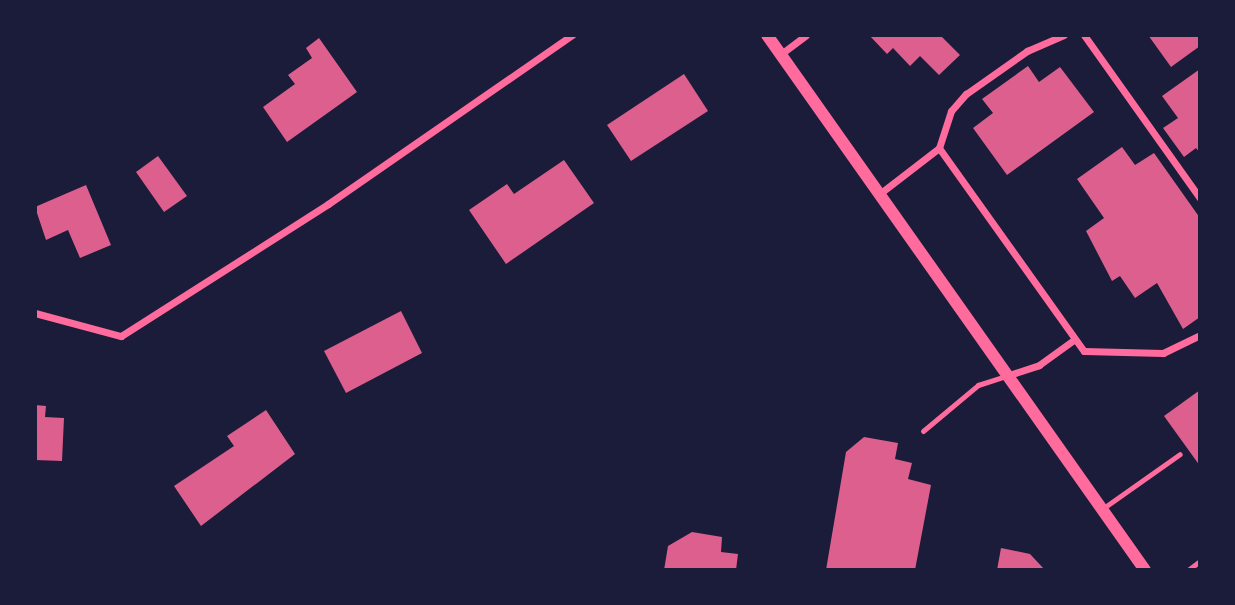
<!DOCTYPE html>
<style>
body{margin:0}
#map{position:relative;width:1235px;height:605px;overflow:hidden;background:#1b1b3a;font-family:"DM Sans",sans-serif}
div>[style]{position:absolute}
[style*='--x']{left:calc(var(--x)*1px);top:calc(var(--y)*1px);width:calc(var(--w)*1px);rotate:calc(var(--a)*1deg)}
.building>*{inset:0;background:#dd5f8e}
.service>*{height:5px;margin:-2.5px;padding:0 2.5px;transform-origin:2.5px;border-radius:2.5px;background:#ff6b9d}
.minor>*{height:7px;margin:-3.5px;padding:0 3.5px;transform-origin:3.5px;border-radius:3.5px;background:#ff6b9d}
.tertiary>*{height:12px;margin:-6px;padding:0 6px;transform-origin:6px;border-radius:6px;background:#ff6b9d}
span{translate:-50% -50%;white-space:nowrap;text-align:center;line-height:1.15;-webkit-text-stroke:7px #1b1b3a;paint-order:stroke}
.frame{position:absolute;inset:0;border:37px solid #1b1b3a;pointer-events:none}
</style>
<div id="map">
<div class="building">
<i style="clip-path:polygon(869px 35px,940px 35px,960px 55px,939px 75px,920px 56px,910px 66px,893px 48px,887px 54px)"></i>
<i style="clip-path:polygon(1148px 35px,1200px 35px,1200px 46px,1171px 67px)"></i>
<i style="clip-path:polygon(319px 38px,357px 92px,287px 142px,263px 107px,295px 84px,288px 75px,312px 58px,306px 48px)"></i>
<i style="clip-path:polygon(1028px 66px,1039px 82px,1060px 67px,1094px 112px,1007px 175px,973px 128px,993px 113px,982px 99px)"></i>
<i style="clip-path:polygon(1200px 69px,1200px 153px,1196px 148px,1184px 157px,1163px 128px,1178px 118px,1162px 96px)"></i>
<i style="clip-path:polygon(684px 74px,708px 111px,631px 161px,607px 125px)"></i>
<i style="clip-path:polygon(1122px 147px,1135px 165px,1154px 153px,1200px 218px,1200px 317px,1183px 329px,1157px 283px,1135px 298px,1120px 276px,1112px 281px,1086px 231px,1104px 218px,1077px 179px)"></i>
<i style="clip-path:polygon(158px 156px,187px 196px,164px 212px,136px 172px)"></i>
<i style="clip-path:polygon(564px 160px,594px 203px,506px 264px,469px 210px,507px 184px,514px 194px)"></i>
<i style="clip-path:polygon(86px 185px,111px 245px,80px 258px,68px 230px,46px 240px,35px 207px)"></i>
<i style="clip-path:polygon(401px 311px,422px 353px,346px 393px,324px 351px)"></i>
<i style="clip-path:polygon(1200px 390px,1200px 466px,1164px 416px)"></i>
<i style="clip-path:polygon(35px 405px,46px 406px,45px 417px,64px 418px,62px 461px,35px 460px)"></i>
<i style="clip-path:polygon(266px 410px,295px 454px,201px 526px,174px 486px,234px 446px,227px 436px)"></i>
<i style="clip-path:polygon(864px 437px,898px 443px,895px 459px,912px 463px,908px 479px,931px 485px,915px 570px,826px 570px,846px 452px)"></i>
<i style="clip-path:polygon(692px 532px,722px 537px,721px 552px,738px 554px,736px 570px,664px 570px,668px 546px)"></i>
<i style="clip-path:polygon(1001px 548px,1030px 554px,1045px 570px,997px 570px)"></i>
</div>
<div class="service">
<i style="--x:923;--y:431;--w:72;--a:-39.9"></i>
<i style="--x:978;--y:385;--w:29;--a:-18"></i>
<i style="--x:1102;--y:509;--w:95;--a:-35.2"></i>
<i style="--x:1188;--y:570;--w:15;--a:-37"></i>
</div>
<div class="minor">
<i style="--x:1084;--y:35;--w:200;--a:54.6"></i>
<i style="--x:781;--y:54;--w:31;--a:-37"></i>
<i style="--x:939;--y:148;--w:249;--a:54.5"></i>
<i style="--x:1084;--y:351;--w:79;--a:1.5"></i>
<i style="--x:1163;--y:353;--w:41;--a:-25.9"></i>
<i style="--x:878;--y:195;--w:77;--a:-37.6"></i>
<i style="--x:939;--y:148;--w:39;--a:-72"></i>
<i style="--x:951;--y:111;--w:23;--a:-49"></i>
<i style="--x:966;--y:94;--w:75;--a:-35.2"></i>
<i style="--x:1027;--y:51;--w:40;--a:-23.4"></i>
<i style="--x:35;--y:313;--w:89;--a:15"></i>
<i style="--x:121;--y:336;--w:246;--a:-32.5"></i>
<i style="--x:328;--y:204;--w:297;--a:-34.7"></i>
<i style="--x:1006;--y:376;--w:35;--a:-18"></i>
<i style="--x:1039;--y:365;--w:44;--a:-35.8"></i>
</div>
<div class="tertiary">
<i style="--x:767;--y:35;--w:655;--a:54.76"></i>
</div>
<div class="frame"></div>
</div>
